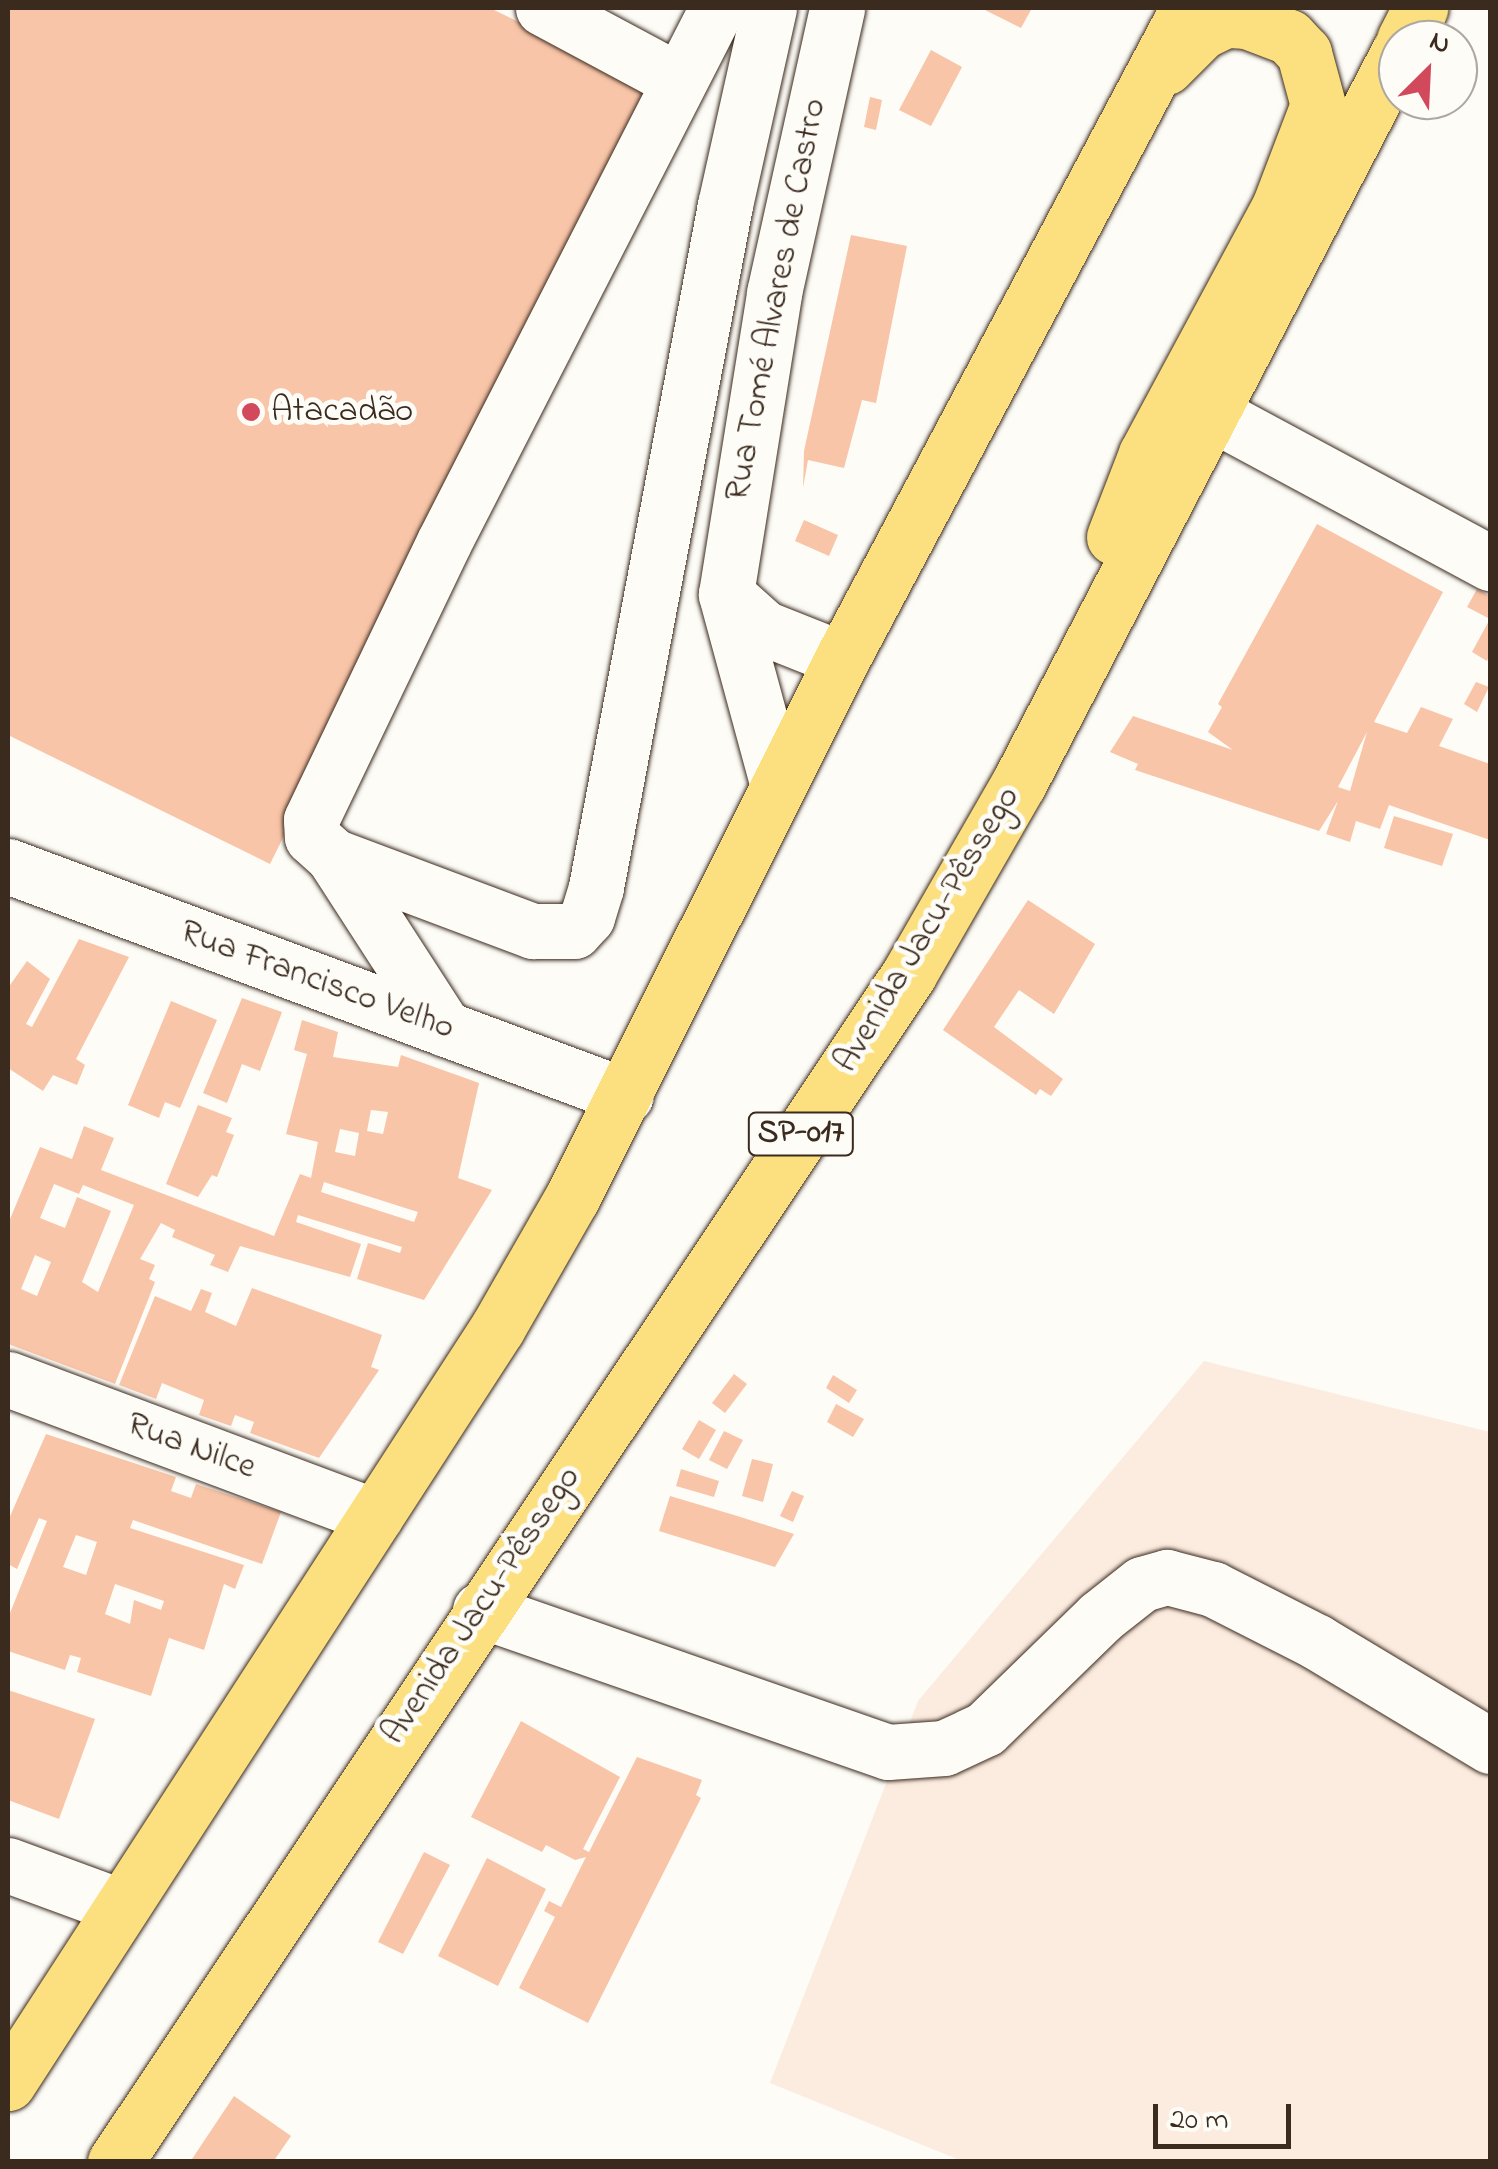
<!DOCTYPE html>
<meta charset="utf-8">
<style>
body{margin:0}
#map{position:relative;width:1498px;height:2169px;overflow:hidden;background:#fdfcf7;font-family:"Indie Flower",sans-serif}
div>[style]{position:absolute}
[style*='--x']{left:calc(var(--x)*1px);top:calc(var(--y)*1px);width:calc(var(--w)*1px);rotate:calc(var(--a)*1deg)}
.built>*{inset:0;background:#fcecdf}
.building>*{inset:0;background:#f8c5a8}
.roads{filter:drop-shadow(0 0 2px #3b2a1e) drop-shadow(0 0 2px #3b2a1e)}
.minor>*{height:55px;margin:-27.5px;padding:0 27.5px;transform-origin:27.5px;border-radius:27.5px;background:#fdfcf7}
.highway>*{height:55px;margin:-27.5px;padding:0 27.5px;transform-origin:27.5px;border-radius:27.5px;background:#fce080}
.dots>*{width:28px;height:28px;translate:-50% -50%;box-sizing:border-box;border:5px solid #fdfcf7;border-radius:50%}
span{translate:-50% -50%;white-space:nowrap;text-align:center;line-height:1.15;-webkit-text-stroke:10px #fdfcf7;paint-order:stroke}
.shield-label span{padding:2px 8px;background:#fdfcf7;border:2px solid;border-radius:8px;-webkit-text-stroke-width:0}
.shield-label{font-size:32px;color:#3b2a1e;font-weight:700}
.street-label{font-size:35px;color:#3b2a1e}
.poi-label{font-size:35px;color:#3b2a1e}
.left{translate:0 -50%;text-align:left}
.frame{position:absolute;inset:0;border:10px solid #3b2a1e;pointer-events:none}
.north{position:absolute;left:1378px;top:20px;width:100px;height:100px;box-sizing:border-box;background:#fdfcf7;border:2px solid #afa8a0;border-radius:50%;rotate:24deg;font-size:28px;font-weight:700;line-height:40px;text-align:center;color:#3b2a1e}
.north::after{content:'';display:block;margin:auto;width:35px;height:45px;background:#d1495b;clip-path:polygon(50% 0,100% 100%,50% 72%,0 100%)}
.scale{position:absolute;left:1153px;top:2104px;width:138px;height:45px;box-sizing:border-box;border:5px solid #3b2a1e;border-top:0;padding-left:12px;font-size:30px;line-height:35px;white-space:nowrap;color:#3b2a1e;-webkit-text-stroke:8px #fdfcf7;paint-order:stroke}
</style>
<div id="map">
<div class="built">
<i style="clip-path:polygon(1204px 1361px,1490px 1432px,1490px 2161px,962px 2161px,770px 2083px,918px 1701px)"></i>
</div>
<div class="building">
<i style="clip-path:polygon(8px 8px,490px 8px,654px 88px,270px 864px,8px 735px)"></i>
<i style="clip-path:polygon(981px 8px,1032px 8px,1021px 28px)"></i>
<i style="clip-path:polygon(931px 50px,962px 67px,931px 126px,899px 110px)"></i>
<i style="clip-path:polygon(870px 97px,882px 100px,876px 130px,864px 127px)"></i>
<i style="clip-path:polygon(851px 235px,907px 246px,876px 403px,862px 400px,844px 468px,808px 460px,803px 488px,804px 451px)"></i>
<i style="clip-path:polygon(804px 520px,838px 535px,829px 556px,795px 541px)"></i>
<i style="clip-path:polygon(evenodd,1317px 524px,1443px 592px,1374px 722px,1407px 733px,1421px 707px,1453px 719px,1439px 746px,1490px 764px,1490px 840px,1389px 805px,1380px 829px,1356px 821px,1350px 842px,1326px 834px,1338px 801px,1319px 831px,1135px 770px,1138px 764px,1110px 752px,1133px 716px,1233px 750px,1208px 732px,1222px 707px,1218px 704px,1317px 524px,1367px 732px,1350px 791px,1338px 787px,1367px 732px)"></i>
<i style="clip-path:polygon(1477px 589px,1490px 596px,1490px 654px,1487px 661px,1472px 652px,1490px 619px,1467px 607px)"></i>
<i style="clip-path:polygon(1476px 682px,1489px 687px,1477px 712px,1464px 704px)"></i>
<i style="clip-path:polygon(1394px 816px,1453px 834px,1442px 866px,1384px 848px)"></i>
<i style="clip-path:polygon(1028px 900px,1095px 944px,1054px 1014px,1019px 990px,994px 1027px,1063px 1079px,1051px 1096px,1040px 1089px,1036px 1095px,943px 1030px)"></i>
<i style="clip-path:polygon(79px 939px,129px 957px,76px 1059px,85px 1065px,77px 1085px,53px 1075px,43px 1091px,8px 1068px,8px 988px,27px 961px,50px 979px,26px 1024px,32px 1027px)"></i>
<i style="clip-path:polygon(242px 998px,282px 1012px,260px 1071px,242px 1064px,227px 1103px,203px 1093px)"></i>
<i style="clip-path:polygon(171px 1001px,217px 1020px,180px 1108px,165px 1102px,159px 1118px,128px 1105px)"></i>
<i style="clip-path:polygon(evenodd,302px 1020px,338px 1032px,333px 1057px,398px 1067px,401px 1055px,479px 1083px,458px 1178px,492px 1190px,424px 1300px,357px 1279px,368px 1243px,400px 1253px,402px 1247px,298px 1215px,296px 1222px,361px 1244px,350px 1277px,240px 1246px,228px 1272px,210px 1265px,215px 1255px,172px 1237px,175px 1230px,161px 1223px,140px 1259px,155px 1265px,149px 1279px,155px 1282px,115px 1384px,8px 1344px,8px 1224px,40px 1147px,72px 1159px,84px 1126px,114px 1138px,101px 1170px,274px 1236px,300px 1174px,311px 1178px,318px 1142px,286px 1134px,307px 1054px,294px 1050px,302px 1020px,371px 1110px,388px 1112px,383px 1134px,367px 1131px,371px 1110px,302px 1020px,340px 1129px,359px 1133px,355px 1156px,335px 1152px,340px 1129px,302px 1020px,324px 1182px,402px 1207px,418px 1212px,414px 1222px,321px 1192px,324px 1182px,302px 1020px,54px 1184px,79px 1194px,83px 1185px,134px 1205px,98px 1292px,82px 1282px,111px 1211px,77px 1197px,65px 1228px,40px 1218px,54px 1184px,302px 1020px,35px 1255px,51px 1262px,37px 1296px,21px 1289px,35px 1255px)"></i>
<i style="clip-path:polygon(198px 1105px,232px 1118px,226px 1132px,234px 1135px,217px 1177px,212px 1175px,198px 1197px,166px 1184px)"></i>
<i style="clip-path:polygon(252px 1288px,382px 1335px,371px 1367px,379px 1370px,319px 1458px,250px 1433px,254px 1422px,235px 1415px,231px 1426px,199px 1415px,204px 1400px,162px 1383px,156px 1399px,119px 1385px,155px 1296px,191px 1311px,201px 1289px,212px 1293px,205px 1312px,236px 1326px)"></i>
<i style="clip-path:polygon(734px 1374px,747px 1384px,725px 1413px,712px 1403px)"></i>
<i style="clip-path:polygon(833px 1375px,857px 1390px,849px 1403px,826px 1388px)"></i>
<i style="clip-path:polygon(836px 1404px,864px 1419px,853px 1437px,827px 1422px)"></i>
<i style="clip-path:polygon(699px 1420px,716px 1430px,699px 1459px,682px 1449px)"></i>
<i style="clip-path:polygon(724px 1431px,743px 1440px,727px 1469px,709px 1460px)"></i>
<i style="clip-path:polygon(evenodd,46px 1434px,176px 1477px,171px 1491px,191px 1498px,196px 1484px,281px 1512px,262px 1564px,133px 1520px,130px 1528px,244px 1565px,235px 1589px,224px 1584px,204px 1650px,169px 1638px,151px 1696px,77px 1672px,81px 1658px,70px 1655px,65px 1670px,8px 1651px,8px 1618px,47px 1521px,39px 1518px,17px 1569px,8px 1564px,8px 1521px,46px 1434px,76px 1535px,97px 1542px,86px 1575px,63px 1567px,76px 1535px,46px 1434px,115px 1584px,164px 1601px,161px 1610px,134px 1600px,130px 1624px,105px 1614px,115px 1584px)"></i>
<i style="clip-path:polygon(752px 1459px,773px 1464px,763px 1502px,742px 1496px)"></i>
<i style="clip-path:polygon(681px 1469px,719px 1481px,714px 1497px,676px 1486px)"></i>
<i style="clip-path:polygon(792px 1491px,804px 1496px,793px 1522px,780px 1516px)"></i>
<i style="clip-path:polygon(670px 1496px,734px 1515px,794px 1534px,775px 1567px,659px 1531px)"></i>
<i style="clip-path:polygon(8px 1690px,95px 1719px,59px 1819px,8px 1800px)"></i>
<i style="clip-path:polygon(521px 1721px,620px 1777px,583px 1849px,589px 1852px,637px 1757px,702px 1780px,696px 1795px,701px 1798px,588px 2023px,519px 1988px,555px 1917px,544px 1911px,549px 1901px,561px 1907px,586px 1857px,575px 1860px,546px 1845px,542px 1852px,471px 1817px)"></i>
<i style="clip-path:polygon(424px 1852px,450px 1865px,403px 1954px,378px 1942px)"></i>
<i style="clip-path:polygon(487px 1858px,546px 1889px,498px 1986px,438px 1956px)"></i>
<i style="clip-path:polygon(234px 2096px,291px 2136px,273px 2162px,190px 2162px)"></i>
</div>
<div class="roads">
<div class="minor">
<i style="--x:543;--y:8;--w:152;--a:28.2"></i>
<i style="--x:717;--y:8;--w:600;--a:117.08"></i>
<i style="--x:444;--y:542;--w:308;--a:115.6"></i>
<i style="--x:311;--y:820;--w:17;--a:87"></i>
<i style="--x:312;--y:837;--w:28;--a:42"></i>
<i style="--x:333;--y:856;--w:214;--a:20.6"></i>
<i style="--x:533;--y:931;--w:41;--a:0"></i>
<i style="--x:574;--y:931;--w:19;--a:-47"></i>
<i style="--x:587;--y:917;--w:31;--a:-73"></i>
<i style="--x:596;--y:887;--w:694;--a:-79.29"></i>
<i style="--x:725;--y:205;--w:202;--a:-77.4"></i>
<i style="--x:1213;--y:414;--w:315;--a:28.3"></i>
<i style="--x:726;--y:594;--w:51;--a:41.8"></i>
<i style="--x:764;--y:628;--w:84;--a:21.7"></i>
<i style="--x:778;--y:786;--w:199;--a:-105.2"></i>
<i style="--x:726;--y:594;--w:305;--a:-80.9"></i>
<i style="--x:774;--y:293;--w:292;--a:-77.5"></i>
<i style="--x:333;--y:856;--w:206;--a:57.1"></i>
<i style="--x:8;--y:866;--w:659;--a:20.41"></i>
<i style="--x:8;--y:1379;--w:392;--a:20.5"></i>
<i style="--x:480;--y:1610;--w:432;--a:19.2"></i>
<i style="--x:888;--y:1752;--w:56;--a:-4.1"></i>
<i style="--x:944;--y:1748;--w:45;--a:-24.9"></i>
<i style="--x:985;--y:1729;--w:161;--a:-44.2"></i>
<i style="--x:1100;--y:1617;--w:53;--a:-38.2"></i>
<i style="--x:1142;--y:1584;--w:26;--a:-16"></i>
<i style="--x:1167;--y:1577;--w:48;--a:14.6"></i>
<i style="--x:1213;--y:1589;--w:117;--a:27"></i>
<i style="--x:1317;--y:1642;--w:202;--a:31"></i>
<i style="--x:8;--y:1865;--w:121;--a:20.2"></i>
</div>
<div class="highway">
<i style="--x:1404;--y:40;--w:36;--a:-63"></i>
<i style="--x:1114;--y:537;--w:89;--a:-68.9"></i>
<i style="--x:1146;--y:454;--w:281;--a:-61.7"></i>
<i style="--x:1279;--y:207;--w:109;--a:-69.1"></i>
<i style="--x:1318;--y:105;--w:54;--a:-105.1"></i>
<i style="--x:1304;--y:53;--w:22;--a:-133"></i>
<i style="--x:1289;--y:37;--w:45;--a:-159.1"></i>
<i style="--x:1247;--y:21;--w:22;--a:-177"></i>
<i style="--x:1225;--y:20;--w:25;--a:154"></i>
<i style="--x:1202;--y:31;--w:51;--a:135"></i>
<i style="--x:8;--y:2083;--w:901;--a:-57.05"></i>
<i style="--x:498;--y:1327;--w:149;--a:-60.2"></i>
<i style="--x:572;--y:1198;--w:603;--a:-63.39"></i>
<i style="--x:842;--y:659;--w:737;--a:-62.01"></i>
<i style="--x:115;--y:2162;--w:1429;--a:-56.24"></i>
<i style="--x:909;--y:974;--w:220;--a:-60.1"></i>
<i style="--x:1019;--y:783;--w:823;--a:-62.56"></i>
</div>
</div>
<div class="dots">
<i style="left:251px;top:412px;background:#d1495b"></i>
</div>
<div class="shield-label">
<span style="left:801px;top:1134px">SP-017</span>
</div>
<div class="street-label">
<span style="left:777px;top:300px;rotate:-79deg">Rua Tomé Alvares de Castro</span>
<span style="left:928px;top:930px;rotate:-59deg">Avenida Jacu-Pêssego</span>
<span style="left:317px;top:981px;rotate:20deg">Rua Francisco Velho</span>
<span style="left:191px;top:1447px;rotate:20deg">Rua Nilce</span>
<span style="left:482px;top:1606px;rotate:-56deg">Avenida Jacu-Pêssego</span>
</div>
<div class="poi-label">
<span class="left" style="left:271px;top:412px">Atacadão</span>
</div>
<div class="frame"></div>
<div class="north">N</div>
<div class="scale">20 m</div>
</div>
